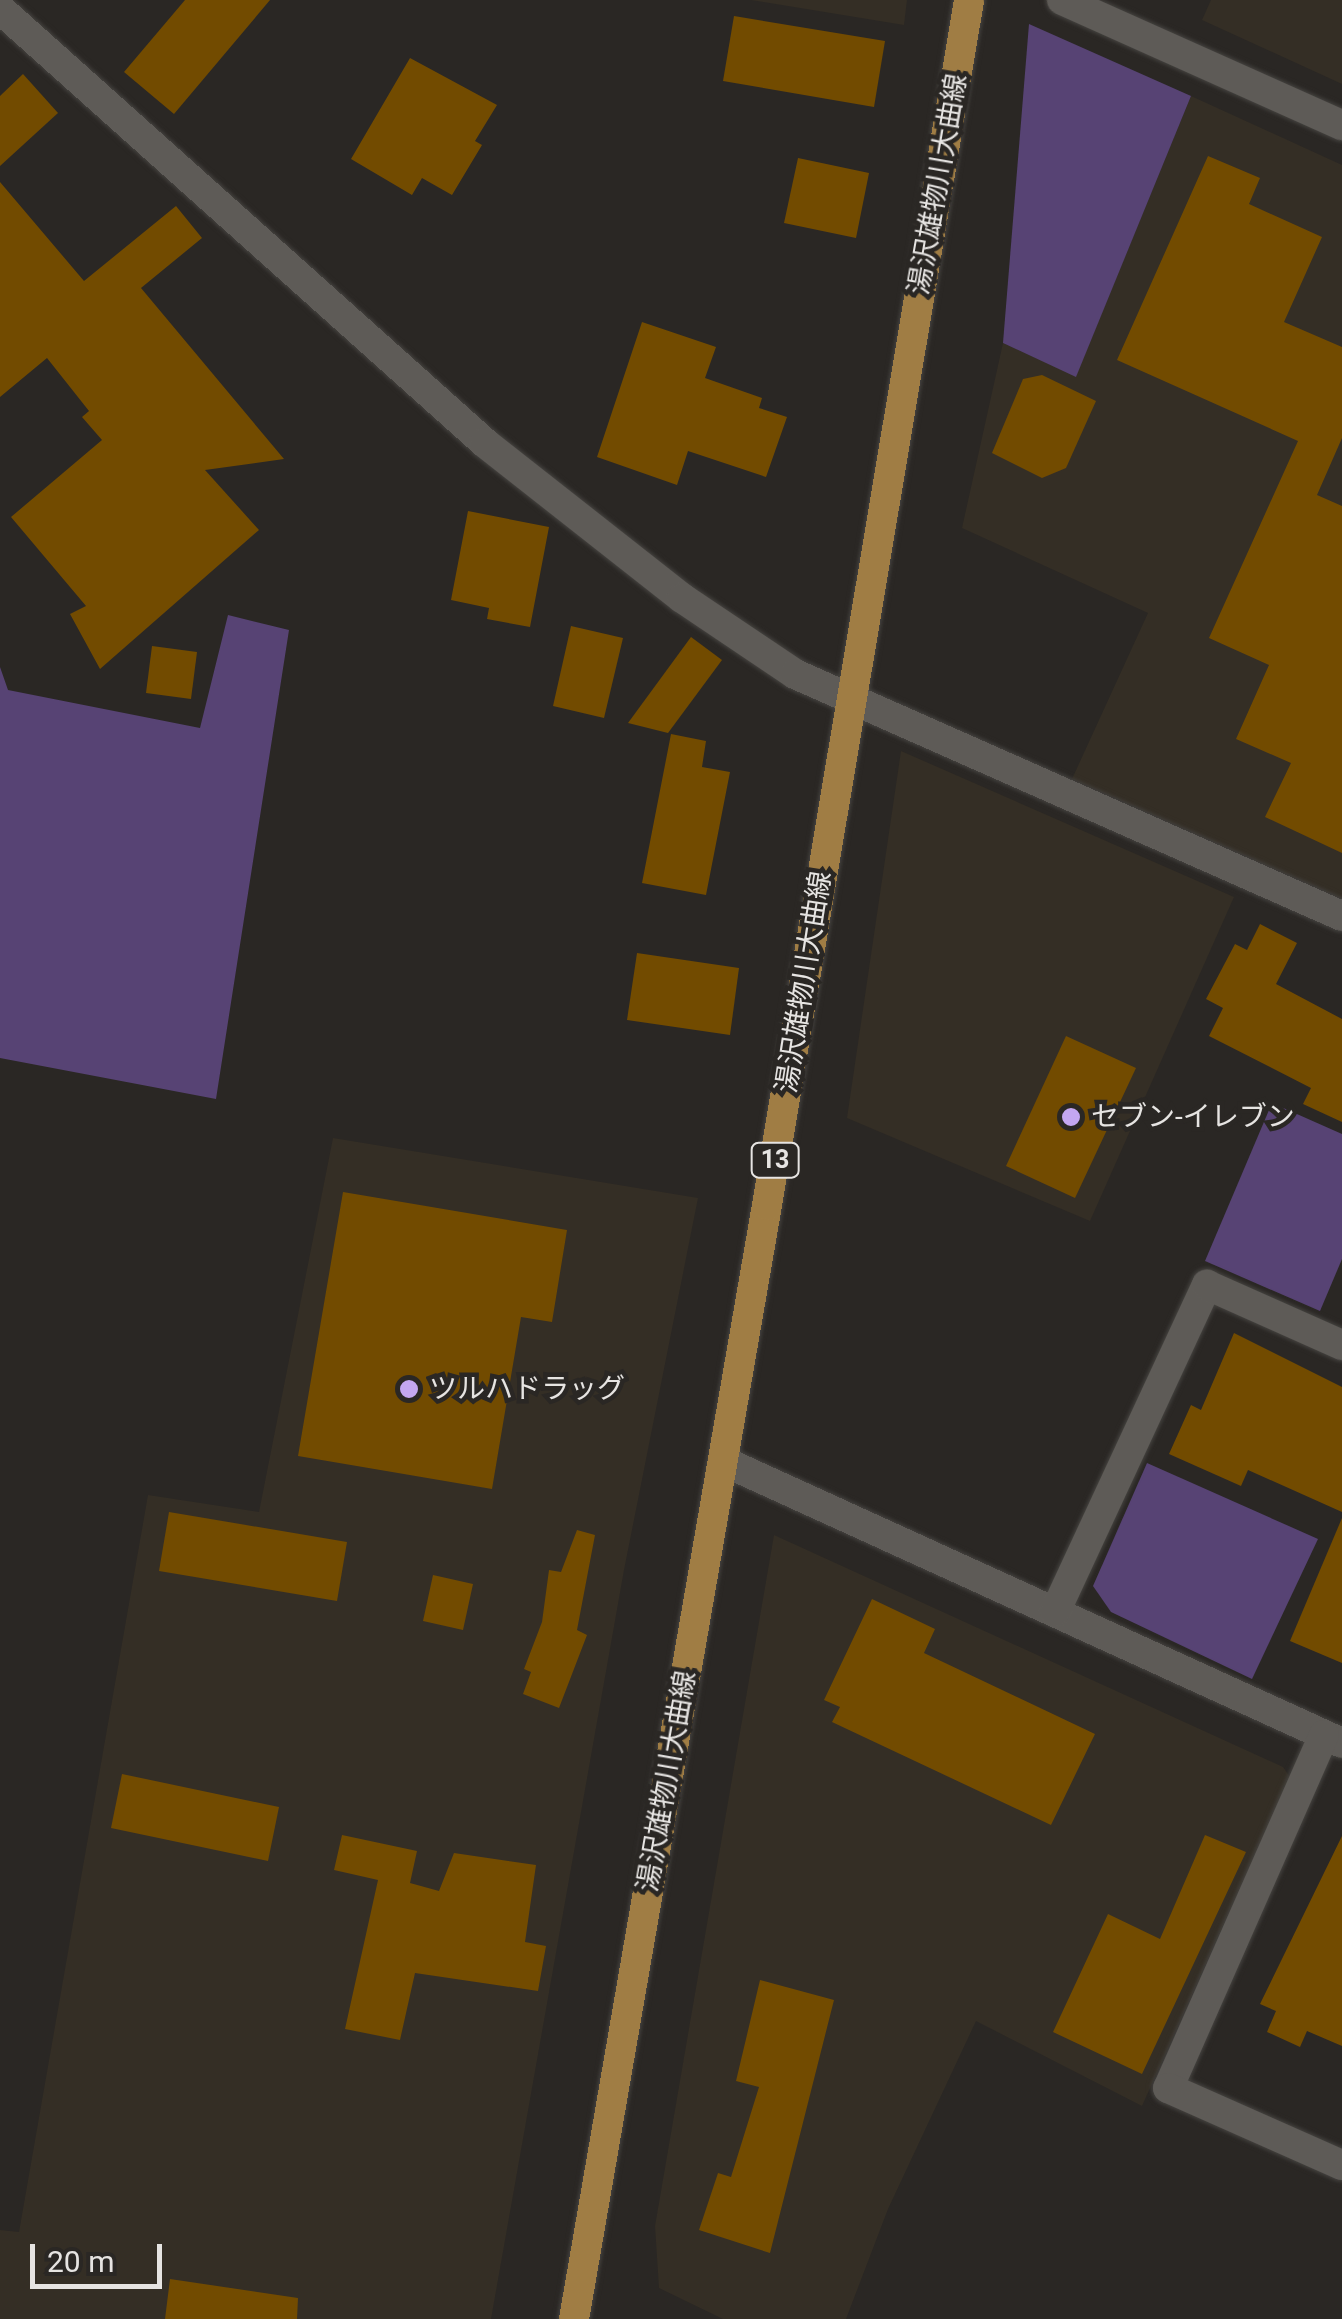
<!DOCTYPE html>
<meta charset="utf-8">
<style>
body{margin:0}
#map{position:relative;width:1342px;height:2319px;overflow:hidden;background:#2a2724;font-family:Roboto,"Noto Sans JP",sans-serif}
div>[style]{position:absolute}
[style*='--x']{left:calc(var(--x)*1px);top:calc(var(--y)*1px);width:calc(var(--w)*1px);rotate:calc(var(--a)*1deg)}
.built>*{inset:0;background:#342e25}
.green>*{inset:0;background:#574374}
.building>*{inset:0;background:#724b00}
.roads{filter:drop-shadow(0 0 2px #454340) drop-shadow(0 0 2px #454340)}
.street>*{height:30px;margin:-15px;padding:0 15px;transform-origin:15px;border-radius:15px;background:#5e5b57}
.primary>*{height:30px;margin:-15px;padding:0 15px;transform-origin:15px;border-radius:15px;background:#a07d44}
.dots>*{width:28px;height:28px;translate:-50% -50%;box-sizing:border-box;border:5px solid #2a2724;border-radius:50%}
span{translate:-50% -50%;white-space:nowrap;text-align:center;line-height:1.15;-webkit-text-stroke:9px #2a2724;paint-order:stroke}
.shield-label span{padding:2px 8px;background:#2a2724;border:2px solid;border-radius:8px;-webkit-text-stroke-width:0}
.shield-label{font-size:25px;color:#e6e4e2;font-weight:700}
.street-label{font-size:28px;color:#e6e4e2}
.poi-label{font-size:28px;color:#e6e4e2}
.left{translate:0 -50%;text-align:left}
.scale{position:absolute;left:30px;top:2244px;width:132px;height:45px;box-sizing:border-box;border:5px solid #e6e4e2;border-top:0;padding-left:12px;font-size:30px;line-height:35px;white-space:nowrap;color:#e6e4e2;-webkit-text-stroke:8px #2a2724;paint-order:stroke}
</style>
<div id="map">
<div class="built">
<i style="clip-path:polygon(751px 0,907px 0,904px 25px)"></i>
<i style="clip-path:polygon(1211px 0,1342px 0,1342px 84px,1202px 20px)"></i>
<i style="clip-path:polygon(1191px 96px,1342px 165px,1342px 899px,1072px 779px,1148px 613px,962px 528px,1003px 343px,1076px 376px)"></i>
<i style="clip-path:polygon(901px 751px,1234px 897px,1090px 1221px,847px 1118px)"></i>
<i style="clip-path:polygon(333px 1138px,698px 1198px,624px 1570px,491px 2319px,0 2319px,0 2230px,19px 2232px,148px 1495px,259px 1512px)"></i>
<i style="clip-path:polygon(774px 1535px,1283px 1767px,1290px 1777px,1142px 2106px,976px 2021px,888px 2209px,846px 2319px,723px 2319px,659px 2288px,655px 2226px)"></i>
</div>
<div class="green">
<i style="clip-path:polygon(1029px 24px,1191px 96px,1076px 377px,1003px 343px)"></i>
<i style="clip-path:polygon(228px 615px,289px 630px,216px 1099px,0 1058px,0 667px,8px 690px,200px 728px)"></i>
<i style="clip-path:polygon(1272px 1103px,1342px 1134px,1342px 1259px,1320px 1311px,1205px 1261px)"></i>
<i style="clip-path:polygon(1147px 1463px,1318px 1539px,1252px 1679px,1111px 1612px,1093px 1586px)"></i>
</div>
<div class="building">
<i style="clip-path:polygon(185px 0,270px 0,174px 114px,124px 72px)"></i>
<i style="clip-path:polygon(734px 16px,885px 41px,874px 107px,723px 81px)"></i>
<i style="clip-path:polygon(410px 58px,497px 105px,475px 141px,482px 145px,452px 195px,422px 178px,412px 195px,351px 159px)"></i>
<i style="clip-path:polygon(23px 74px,58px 113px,0 166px,0 96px)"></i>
<i style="clip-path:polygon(1208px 156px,1260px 178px,1249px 204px,1322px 237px,1284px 322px,1342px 347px,1342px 438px,1317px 495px,1342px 506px,1342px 853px,1265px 817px,1291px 763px,1236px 739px,1269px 665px,1209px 638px,1298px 441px,1117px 360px)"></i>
<i style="clip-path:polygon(798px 158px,869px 173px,856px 238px,784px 223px)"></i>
<i style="clip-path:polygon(0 182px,84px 281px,176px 206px,202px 238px,141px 288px,284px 459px,205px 470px,259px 530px,100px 669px,70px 614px,86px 606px,11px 517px,102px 440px,82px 417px,89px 411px,47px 358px,0 397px)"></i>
<i style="clip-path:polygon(642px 322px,716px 347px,705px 378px,762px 398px,759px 408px,787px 417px,766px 477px,688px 451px,677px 485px,597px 457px)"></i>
<i style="clip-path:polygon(1042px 375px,1096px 401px,1066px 468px,1042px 478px,992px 453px,1023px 379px)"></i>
<i style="clip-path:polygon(468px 511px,549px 527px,530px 627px,487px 619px,489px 608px,451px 600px)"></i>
<i style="clip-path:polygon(571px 626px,623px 638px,604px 718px,553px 706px)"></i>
<i style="clip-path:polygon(691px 637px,722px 660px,668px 733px,628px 723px)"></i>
<i style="clip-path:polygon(152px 646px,197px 652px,191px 699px,146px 693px)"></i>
<i style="clip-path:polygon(671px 734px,706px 741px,702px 767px,730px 772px,706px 895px,642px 883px)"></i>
<i style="clip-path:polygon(1260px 924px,1297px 943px,1276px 984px,1342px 1019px,1342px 1122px,1303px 1104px,1311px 1088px,1209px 1036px,1223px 1008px,1206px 999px,1235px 944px,1247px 950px)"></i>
<i style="clip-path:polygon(637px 953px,739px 968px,730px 1035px,627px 1020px)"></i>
<i style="clip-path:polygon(1066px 1036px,1136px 1068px,1075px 1198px,1006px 1166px)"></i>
<i style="clip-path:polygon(343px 1192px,567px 1230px,552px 1322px,521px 1317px,492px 1489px,298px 1456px)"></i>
<i style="clip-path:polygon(1234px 1333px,1342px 1387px,1342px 1512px,1248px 1470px,1241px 1486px,1169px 1454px,1191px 1405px,1201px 1410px)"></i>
<i style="clip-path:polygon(169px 1512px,347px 1542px,337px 1601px,159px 1571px)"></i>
<i style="clip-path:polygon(1342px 1518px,1342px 1663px,1290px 1641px)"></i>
<i style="clip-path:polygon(577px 1530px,595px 1535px,577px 1630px,587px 1635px,559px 1708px,523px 1694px,531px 1672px,524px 1669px,542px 1622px,549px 1570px,561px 1572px)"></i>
<i style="clip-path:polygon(433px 1575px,473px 1584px,463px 1630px,423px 1621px)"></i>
<i style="clip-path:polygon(872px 1599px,935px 1629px,924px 1653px,1095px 1734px,1051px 1825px,832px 1722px,840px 1707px,824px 1700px)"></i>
<i style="clip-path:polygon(122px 1774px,279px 1807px,268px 1861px,111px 1828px)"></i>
<i style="clip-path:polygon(342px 1835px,417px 1851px,410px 1883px,439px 1891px,454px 1853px,536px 1865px,525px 1942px,546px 1946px,538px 1991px,415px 1973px,400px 2040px,345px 2029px,378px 1880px,334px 1870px)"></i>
<i style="clip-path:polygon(1205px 1835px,1246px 1852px,1142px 2074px,1053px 2032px,1108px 1914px,1160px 1939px)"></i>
<i style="clip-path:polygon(1342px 1836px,1342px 2046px,1307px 2031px,1300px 2047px,1267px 2032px,1276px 2011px,1260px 2004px)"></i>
<i style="clip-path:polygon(760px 1980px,834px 2000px,770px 2253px,699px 2230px,718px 2173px,731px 2177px,759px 2087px,736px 2081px)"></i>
<i style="clip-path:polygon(170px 2279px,298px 2298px,297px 2319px,165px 2319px)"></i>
</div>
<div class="roads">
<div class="street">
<i style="--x:1062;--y:0;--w:307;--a:24.1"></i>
<i style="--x:0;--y:9;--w:651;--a:41.82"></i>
<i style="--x:485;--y:443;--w:251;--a:38.2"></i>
<i style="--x:682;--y:598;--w:136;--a:33.9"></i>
<i style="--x:795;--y:674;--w:598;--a:23.87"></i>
<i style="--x:723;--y:1461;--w:680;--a:24.49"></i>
<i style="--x:1055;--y:1612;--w:361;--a:-65.1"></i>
<i style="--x:1207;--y:1285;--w:148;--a:24"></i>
<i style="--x:1324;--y:1735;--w:386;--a:113.8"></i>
<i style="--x:1168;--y:2088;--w:190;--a:23.9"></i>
</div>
<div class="primary">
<i style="--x:574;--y:2319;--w:1131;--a:-80.17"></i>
<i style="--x:767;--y:1205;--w:1222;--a:-80.48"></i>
</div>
</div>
<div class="dots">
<i style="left:1071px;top:1117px;background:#c4a7f1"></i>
<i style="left:409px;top:1389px;background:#c4a7f1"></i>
</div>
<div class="shield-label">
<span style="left:775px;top:1160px">13</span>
</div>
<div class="street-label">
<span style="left:938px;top:184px;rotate:-80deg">湯沢雄物川大曲線</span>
<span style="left:804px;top:982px;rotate:-81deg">湯沢雄物川大曲線</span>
<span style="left:667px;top:1781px;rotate:-80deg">湯沢雄物川大曲線</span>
</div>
<div class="poi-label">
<span class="left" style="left:1091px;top:1117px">セブン-イレブン</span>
<span class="left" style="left:429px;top:1389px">ツルハドラッグ</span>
</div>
<div class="scale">20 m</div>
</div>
